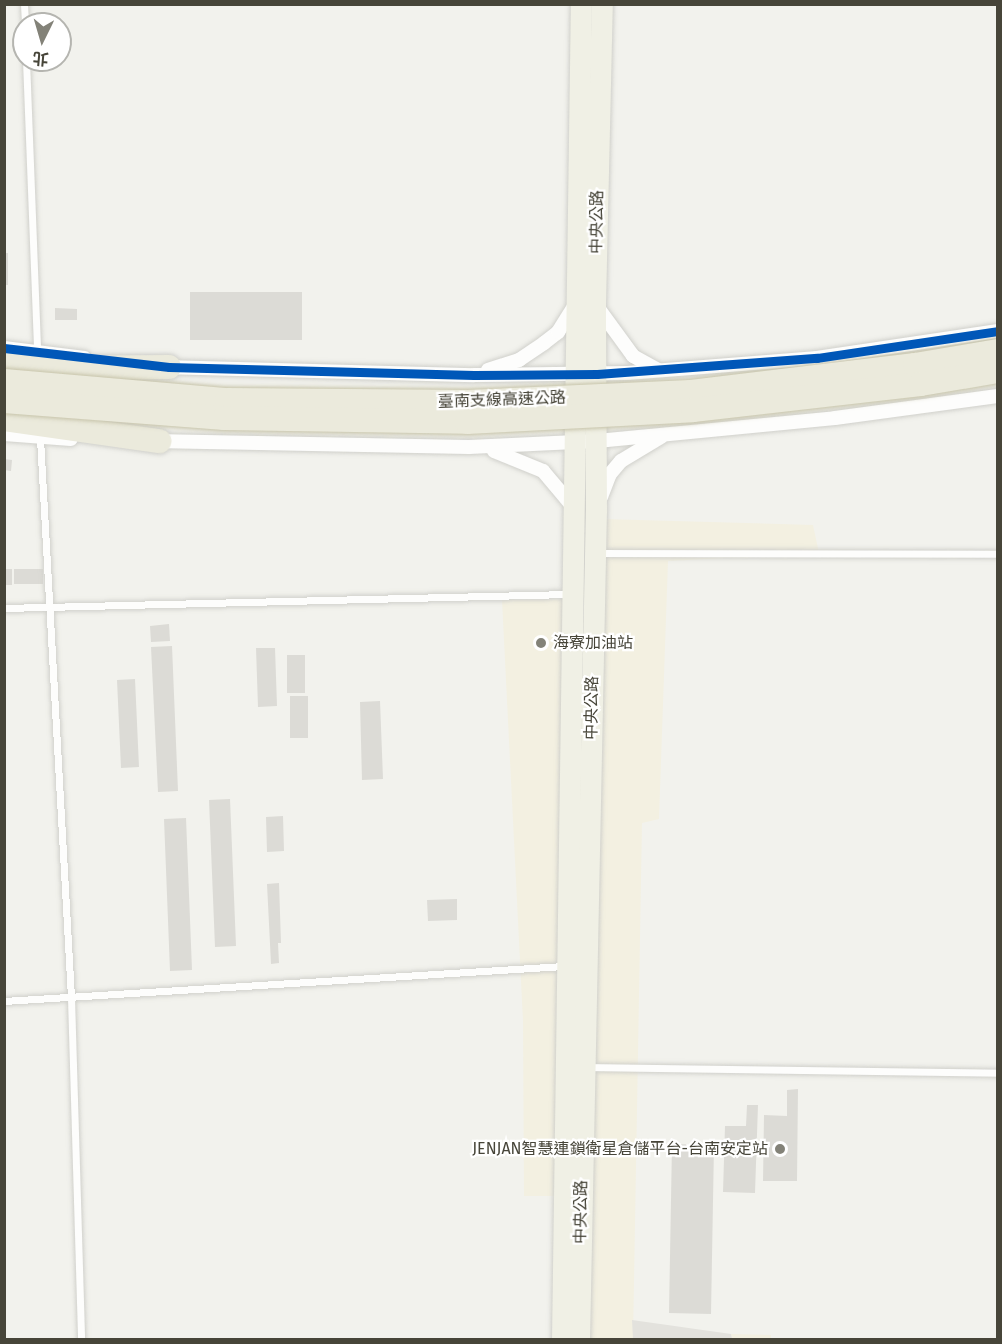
<!DOCTYPE html>
<meta charset="utf-8">
<style>
body{margin:0}
#map{position:relative;width:1002px;height:1344px;overflow:hidden;background:#f2f2ed;font-family:"Fira Sans","Noto Sans TC",sans-serif}
div>[style]{position:absolute}
[style*='--x']{left:calc(var(--x)*1px);top:calc(var(--y)*1px);width:calc(var(--w)*1px);rotate:calc(var(--a)*1deg)}
.commercial>*{inset:0;background:#f3f0e1}
.industrial>*{inset:0;background:#e3e2dd}
.building>*{inset:0;background:#dcdbd6}
.roads{filter:drop-shadow(0 0 2px #d0d0cb) drop-shadow(0 0 2px #d0d0cb)}
.lane>*{height:7px;margin:-3.5px;padding:0 3.5px;transform-origin:3.5px;border-radius:3.5px;background:#fdfdfc}
.street>*{height:14px;margin:-7px;padding:0 7px;transform-origin:7px;border-radius:7px;background:#fdfdfc}
.primary>*{height:21px;margin:-10.5px;padding:0 10.5px;transform-origin:10.5px;border-radius:10.5px;background:#f0f0e5}
.highway>*{height:24px;margin:-12px;padding:0 12px;transform-origin:12px;border-radius:12px;background:#ebeadc}
.bridges{filter:drop-shadow(0 0 2px #c7c4aa) drop-shadow(0 0 2px #c7c4aa)}
.highway-bridge>*{height:24px;margin:-12px;padding:0 12px;transform-origin:12px;border-radius:12px;background:#ebeadc}
.cycleway>*{height:9px;margin:-4.5px;padding:0 4.5px;transform-origin:4.5px;border-radius:4.5px;background:#0057b8}
.dots>*{width:16px;height:16px;translate:-50% -50%;box-sizing:border-box;border:3px solid #fff;border-radius:50%}
span{translate:-50% -50%;white-space:nowrap;text-align:center;line-height:1.15;-webkit-text-stroke:4.5px #fff;paint-order:stroke}
.street-label{font-size:16px;color:#474539}
.poi-label{font-size:16px;color:#474539}
.left{translate:0 -50%;text-align:left}
.right{translate:-100% -50%;text-align:right}
.frame{position:absolute;inset:0;border:6px solid #474539;pointer-events:none}
.north{position:absolute;left:12px;top:12px;width:60px;height:60px;box-sizing:border-box;background:#fff;border:2px solid #b5b5b0;border-radius:50%;rotate:185deg;font-size:16px;font-weight:700;line-height:24px;text-align:center;color:#474539}
.north::after{content:'';display:block;margin:auto;width:21px;height:27px;background:#838278;clip-path:polygon(50% 0,100% 100%,50% 72%,0 100%)}
</style>
<div id="map">
<div class="commercial">
<i style="clip-path:polygon(602px 519px,813px 525px,819px 553px,668px 561px,659px 819px,642px 823px,633px 1339px,560px 1339px,561px 1196px,524px 1196px,523px 1021px,502px 600px,602px 599px)"></i>
<i style="clip-path:polygon(731px 1334px,771px 1335px,771px 1339px,732px 1339px)"></i>
</div>
<div class="industrial">
<i style="clip-path:polygon(632px 1320px,731px 1334px,732px 1339px,633px 1339px)"></i>
</div>
<div class="building">
<i style="clip-path:polygon(4px 253px,8px 253px,8px 285px,4px 285px)"></i>
<i style="clip-path:polygon(190px 292px,302px 292px,302px 340px,190px 340px)"></i>
<i style="clip-path:polygon(55px 308px,77px 309px,77px 320px,55px 320px)"></i>
<i style="clip-path:polygon(4px 459px,12px 460px,11px 471px,4px 470px)"></i>
<i style="clip-path:polygon(4px 569px,12px 569px,12px 585px,4px 585px)"></i>
<i style="clip-path:polygon(14px 569px,43px 569px,43px 584px,14px 584px)"></i>
<i style="clip-path:polygon(169px 624px,170px 641px,151px 642px,150px 626px)"></i>
<i style="clip-path:polygon(172px 646px,178px 791px,158px 792px,151px 647px)"></i>
<i style="clip-path:polygon(256px 648px,275px 648px,277px 706px,258px 707px)"></i>
<i style="clip-path:polygon(287px 655px,305px 655px,305px 693px,287px 693px)"></i>
<i style="clip-path:polygon(135px 679px,139px 767px,121px 768px,117px 680px)"></i>
<i style="clip-path:polygon(290px 696px,308px 696px,308px 738px,290px 738px)"></i>
<i style="clip-path:polygon(380px 701px,383px 779px,362px 780px,360px 702px)"></i>
<i style="clip-path:polygon(230px 799px,236px 946px,215px 947px,209px 800px)"></i>
<i style="clip-path:polygon(283px 816px,284px 851px,267px 852px,266px 817px)"></i>
<i style="clip-path:polygon(186px 818px,192px 970px,170px 971px,164px 819px)"></i>
<i style="clip-path:polygon(279px 883px,281px 943px,278px 943px,279px 963px,271px 964px,267px 884px)"></i>
<i style="clip-path:polygon(457px 899px,457px 920px,428px 921px,427px 900px)"></i>
<i style="clip-path:polygon(798px 1089px,797px 1181px,763px 1181px,764px 1115px,787px 1116px,787px 1090px)"></i>
<i style="clip-path:polygon(747px 1105px,758px 1105px,755px 1193px,723px 1192px,725px 1126px,746px 1126px)"></i>
<i style="clip-path:polygon(672px 1144px,714px 1145px,711px 1314px,669px 1313px)"></i>
</div>
<div class="roads">
<div class="lane">
<i style="--x:24;--y:4;--w:20;--a:87"></i>
<i style="--x:26;--y:60;--w:293;--a:87.8"></i>
<i style="--x:40;--y:438;--w:561;--a:86.83"></i>
<i style="--x:71;--y:998;--w:342;--a:88.3"></i>
<i style="--x:598;--y:553;--w:400;--a:0.1"></i>
<i style="--x:4;--y:608;--w:565;--a:-1.42"></i>
<i style="--x:4;--y:1001;--w:560;--a:-3.58"></i>
<i style="--x:588;--y:1067;--w:410;--a:0.8"></i>
</div>
<div class="street">
<i style="--x:596;--y:305;--w:63;--a:54"></i>
<i style="--x:633;--y:356;--w:29;--a:29"></i>
<i style="--x:4;--y:348;--w:81;--a:7.1"></i>
<i style="--x:162;--y:367;--w:312;--a:1.5"></i>
<i style="--x:474;--y:375;--w:154;--a:-0.7"></i>
<i style="--x:628;--y:373;--w:190;--a:-4.5"></i>
<i style="--x:817;--y:358;--w:183;--a:-8.5"></i>
<i style="--x:488;--y:370;--w:33;--a:-18"></i>
<i style="--x:519;--y:360;--w:30;--a:-34"></i>
<i style="--x:544;--y:343;--w:18;--a:-38"></i>
<i style="--x:558;--y:332;--w:32;--a:-58"></i>
<i style="--x:4;--y:434;--w:67;--a:4.3"></i>
<i style="--x:153;--y:441;--w:316;--a:1.1"></i>
<i style="--x:469;--y:447;--w:128;--a:-2.7"></i>
<i style="--x:597;--y:441;--w:239;--a:-5.5"></i>
<i style="--x:835;--y:418;--w:164;--a:-7.7"></i>
<i style="--x:494;--y:451;--w:53;--a:22.2"></i>
<i style="--x:543;--y:471;--w:48;--a:50"></i>
<i style="--x:601;--y:497;--w:25;--a:-69"></i>
<i style="--x:610;--y:474;--w:17;--a:-50"></i>
<i style="--x:621;--y:461;--w:47;--a:-31"></i>
</div>
<div class="primary">
<i style="--x:562;--y:1340;--w:1336;--a:-89.19"></i>
<i style="--x:579;--y:1340;--w:830;--a:-88.83"></i>
<i style="--x:596;--y:510;--w:206;--a:-90.3"></i>
<i style="--x:595;--y:304;--w:300;--a:-88.7"></i>
</div>
<div class="highway">
<i style="--x:4;--y:364;--w:37;--a:6"></i>
<i style="--x:41;--y:368;--w:128;--a:-0.4"></i>
<i style="--x:4;--y:419;--w:157;--a:8.1"></i>
</div>
</div>
<div class="bridges">
<div class="highway-bridge">
<i style="--x:4;--y:381;--w:224;--a:4.9"></i>
<i style="--x:227;--y:400;--w:241;--a:0.5"></i>
<i style="--x:468;--y:402;--w:223;--a:-2.6"></i>
<i style="--x:691;--y:392;--w:226;--a:-6.9"></i>
<i style="--x:915;--y:365;--w:84;--a:-9.6"></i>
<i style="--x:4;--y:401;--w:221;--a:4.4"></i>
<i style="--x:224;--y:418;--w:243;--a:0.9"></i>
<i style="--x:467;--y:422;--w:226;--a:-3"></i>
<i style="--x:693;--y:410;--w:229;--a:-6.5"></i>
<i style="--x:921;--y:384;--w:78;--a:-9.6"></i>
</div>
</div>
<div class="cycleway">
<i style="--x:4;--y:348;--w:166;--a:6.6"></i>
<i style="--x:169;--y:367;--w:305;--a:1.5"></i>
<i style="--x:474;--y:375;--w:123;--a:-0.5"></i>
<i style="--x:597;--y:374;--w:221;--a:-4.2"></i>
<i style="--x:817;--y:358;--w:183;--a:-8.5"></i>
</div>
<div class="dots">
<i style="left:541px;top:643px;background:#838278"></i>
<i style="left:780px;top:1149px;background:#838278"></i>
</div>
<div class="street-label">
<span style="left:597px;top:222px;rotate:-89deg">中央公路</span>
<span style="left:502px;top:400px;rotate:-2deg">臺南支線高速公路</span>
<span style="left:592px;top:708px;rotate:-89deg">中央公路</span>
<span style="left:581px;top:1212px;rotate:-89deg">中央公路</span>
</div>
<div class="poi-label">
<span class="left" style="left:553px;top:643px">海寮加油站</span>
<span class="right" style="left:768px;top:1149px">JENJAN智慧連鎖衛星倉儲平台-台南安定站</span>
</div>
<div class="frame"></div>
<div class="north">北</div>
</div>
